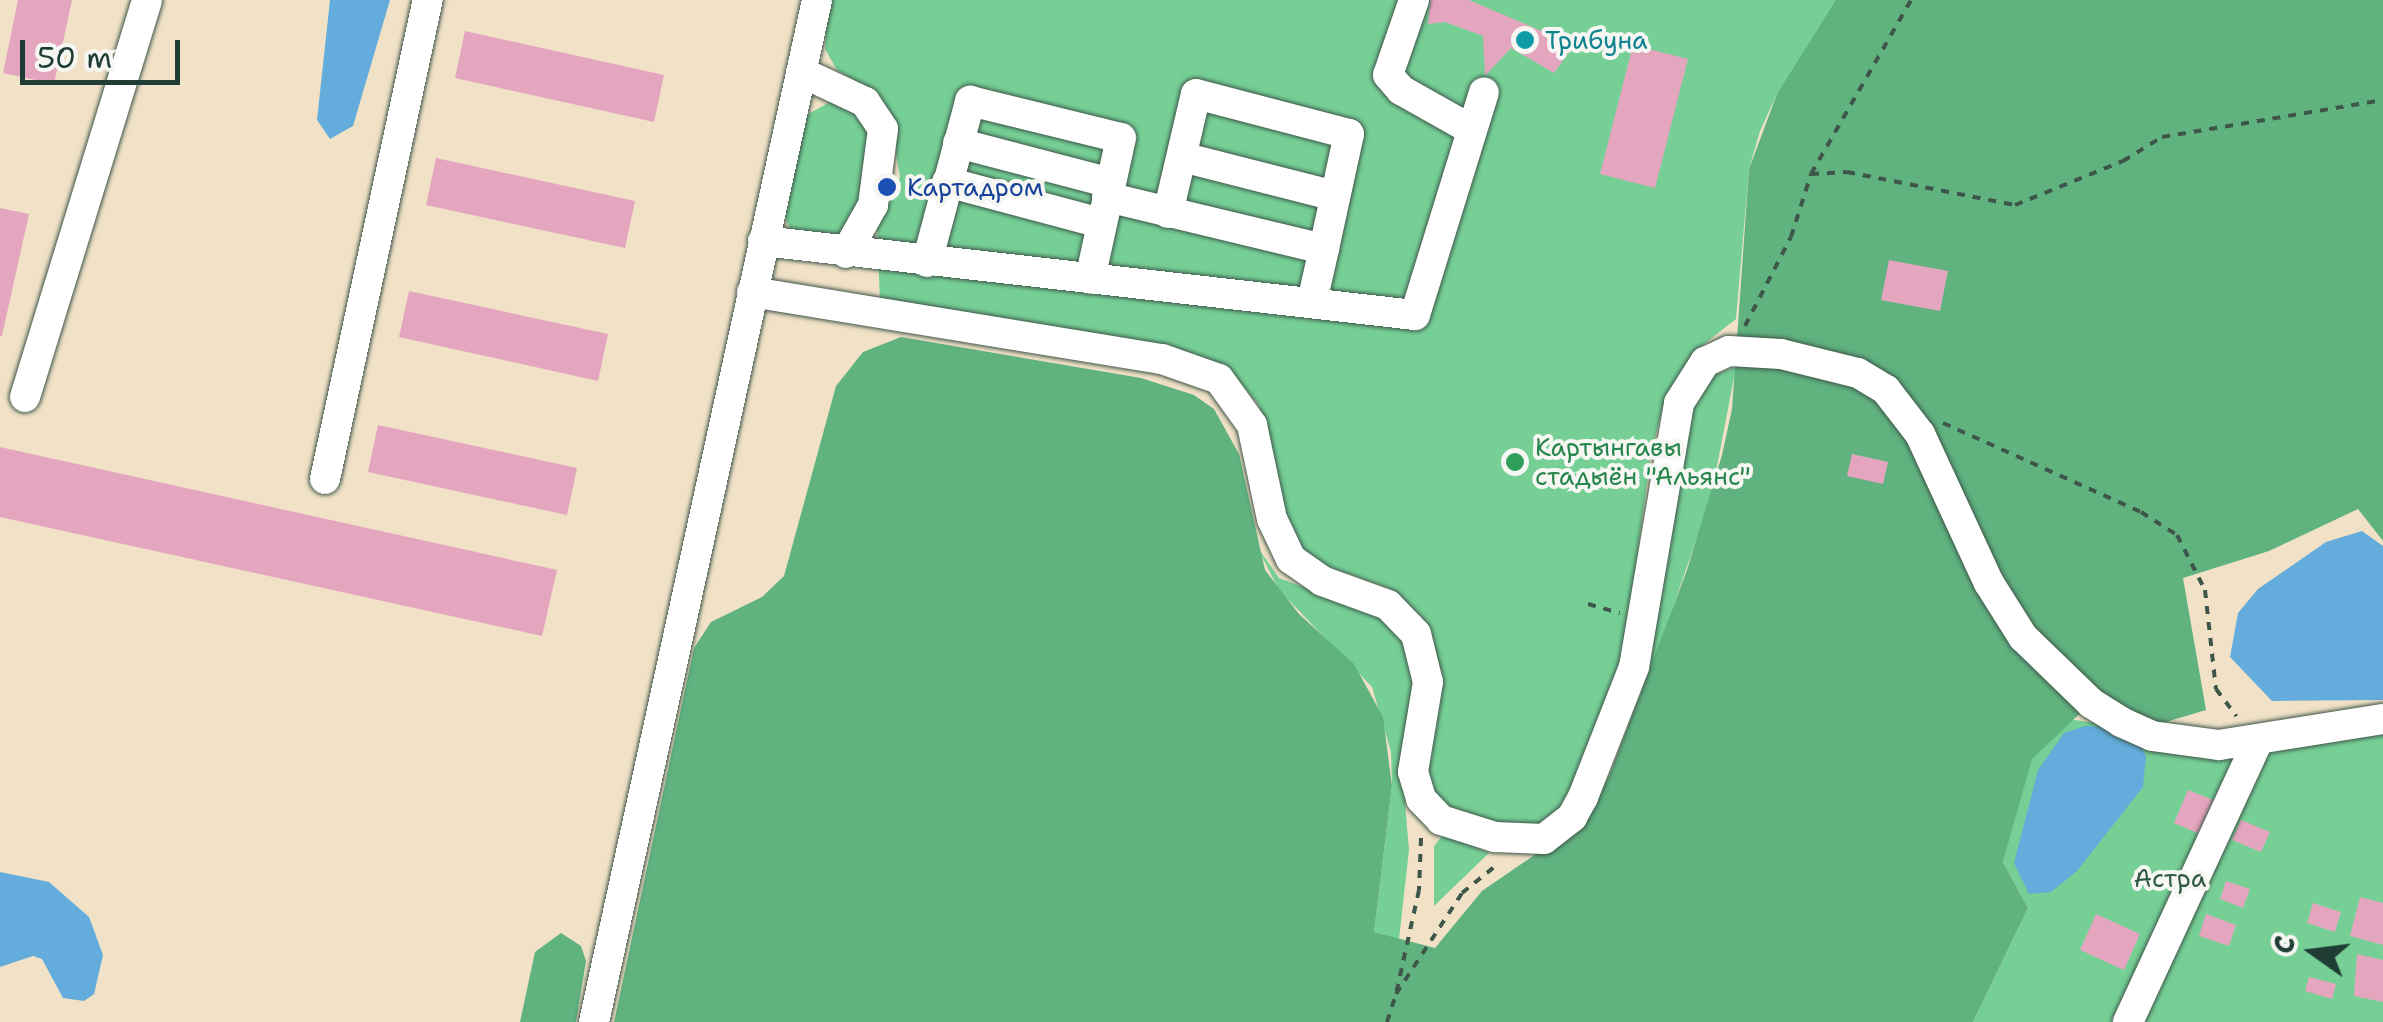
<!DOCTYPE html>
<meta charset="utf-8">
<style>
body{margin:0}
#map{position:relative;width:2383px;height:1022px;overflow:hidden;background:#f1e2c7;font-family:"Shantell Sans",sans-serif}
div>[style]{position:absolute}
[style*='--x']{left:calc(var(--x)*1px);top:calc(var(--y)*1px);width:calc(var(--w)*1px);rotate:calc(var(--a)*1deg)}
.green>*{inset:0;background:#76d096}
.forest>*{inset:0;background:#60b27f}
.water>*{inset:0;background:#63acdb}
.building>*{inset:0;background:#e4a6bf}
.path>*{height:4px;margin-top:-2px;transform-origin:0;background:repeating-linear-gradient(90deg,#3e564a 0 8px,transparent 0 16px)}
.roads{filter:drop-shadow(0 0 2px #3e564a) drop-shadow(0 0 2px #3e564a)}
.minor>*{height:30px;margin:-15px;padding:0 15px;transform-origin:15px;border-radius:15px;background:#fff}
.dots>*{width:28px;height:28px;translate:-50% -50%;box-sizing:border-box;border:5px solid #f6f6f2;border-radius:50%}
span{translate:-50% -50%;white-space:nowrap;text-align:center;line-height:1.15;-webkit-text-stroke:8px #f6f6f2;paint-order:stroke}
.culture-label{font-size:25px;color:#0d838f}
.left{translate:0 -50%;text-align:left}
.transit-label{font-size:25px;color:#164399}
.leisure-label{font-size:25px;color:#27864d}
.park-label{font-size:25px;color:#305a48}
.north{position:absolute;left:2263px;top:902px;width:100px;height:100px;-webkit-text-stroke:8px #f6f6f2;paint-order:stroke;rotate:284deg;font-size:28px;font-weight:700;line-height:40px;text-align:center;color:#1f3d34}
.north::after{content:'';display:block;margin:auto;width:35px;height:45px;background:#1f3d34;clip-path:polygon(50% 0,100% 100%,50% 72%,0 100%)}
.scale{position:absolute;left:20px;top:40px;width:160px;height:45px;box-sizing:border-box;border:5px solid #1f3d34;border-top:0;padding-left:12px;font-size:30px;line-height:35px;white-space:nowrap;color:#1f3d34;-webkit-text-stroke:8px #f6f6f2;paint-order:stroke}
</style>
<div id="map">
<div class="green">
<i style="clip-path:polygon(828px 0,1850px 0,1777px 94px,1760px 131px,1749px 169px,1736px 319px,1694px 352px,1665px 398px,1651px 454px,1622px 667px,1567px 805px,1539px 830px,1461px 817px,1425px 797px,1431px 638px,1422px 617px,1389px 588px,1306px 559px,1279px 499px,1259px 405px,1233px 374px,880px 302px,877px 230px,900px 177px,895px 148px,860px 84px,837px 70px,825px 49px)"></i>
<i style="clip-path:polygon(830px 102px,851px 109px,871px 138px,858px 219px,845px 236px,790px 230px,783px 211px,803px 117px)"></i>
<i style="clip-path:polygon(1736px 367px,1711px 498px,1645px 687px,1685px 415px,1711px 376px)"></i>
<i style="clip-path:polygon(1256px 545px,1279px 578px,1380px 616px,1395px 628px,1414px 662px,1404px 791px,1409px 850px,1399px 939px,1374px 932px,1392px 786px,1391px 752px,1372px 687px,1279px 590px)"></i>
<i style="clip-path:polygon(2068px 719px,2284px 750px,2383px 734px,2383px 1022px,1973px 1022px,2028px 908px,2003px 862px,2031px 759px)"></i>
<i style="clip-path:polygon(1444px 834px,1489px 853px,1434px 906px,1434px 846px)"></i>
</div>
<div class="forest">
<i style="clip-path:polygon(1836px 0,2383px 0,2383px 541px,2358px 509px,2269px 551px,2183px 578px,2206px 710px,2149px 727px,2091px 703px,2032px 759px,2003px 862px,2028px 908px,1973px 1022px,614px 1022px,694px 648px,711px 622px,762px 597px,784px 576px,836px 386px,863px 352px,901px 337px,1141px 378px,1194px 395px,1214px 409px,1239px 454px,1265px 570px,1299px 614px,1354px 664px,1383px 717px,1392px 786px,1374px 932px,1435px 948px,1482px 891px,1587px 819px,1610px 774px,1687px 570px,1722px 455px,1732px 409px,1749px 169px,1777px 94px)"></i>
<i style="clip-path:polygon(561px 933px,581px 946px,586px 961px,576px 1022px,520px 1022px,535px 952px)"></i>
</div>
<div class="water">
<i style="clip-path:polygon(330px 0,390px 0,353px 126px,330px 139px,317px 120px)"></i>
<i style="clip-path:polygon(2362px 531px,2383px 546px,2383px 700px,2272px 701px,2230px 657px,2238px 613px,2258px 589px,2326px 542px)"></i>
<i style="clip-path:polygon(2085px 726px,2109px 727px,2139px 743px,2146px 756px,2143px 787px,2077px 871px,2051px 892px,2029px 894px,2014px 863px,2038px 770px,2064px 733px)"></i>
<i style="clip-path:polygon(0 872px,49px 882px,89px 917px,103px 955px,94px 994px,84px 1001px,63px 998px,42px 959px,33px 956px,0 967px)"></i>
</div>
<div class="building">
<i style="clip-path:polygon(18px 0,72px 0,54px 84px,3px 73px)"></i>
<i style="clip-path:polygon(1430px 0,1469px 0,1574px 45px,1554px 73px,1511px 48px,1485px 76px,1483px 36px,1445px 22px,1428px 24px)"></i>
<i style="clip-path:polygon(465px 31px,664px 75px,654px 122px,455px 78px)"></i>
<i style="clip-path:polygon(1633px 45px,1688px 59px,1655px 188px,1600px 174px)"></i>
<i style="clip-path:polygon(436px 158px,635px 201px,625px 248px,426px 205px)"></i>
<i style="clip-path:polygon(0 208px,29px 214px,2px 336px,0 336px)"></i>
<i style="clip-path:polygon(1889px 260px,1948px 271px,1940px 311px,1881px 300px)"></i>
<i style="clip-path:polygon(409px 291px,608px 334px,598px 381px,399px 337px)"></i>
<i style="clip-path:polygon(378px 425px,577px 468px,567px 515px,368px 472px)"></i>
<i style="clip-path:polygon(0 447px,557px 570px,542px 636px,0 517px)"></i>
<i style="clip-path:polygon(1852px 454px,1888px 462px,1883px 484px,1847px 476px)"></i>
<i style="clip-path:polygon(2188px 790px,2221px 803px,2207px 837px,2174px 823px)"></i>
<i style="clip-path:polygon(2241px 820px,2270px 832px,2261px 852px,2232px 840px)"></i>
<i style="clip-path:polygon(2226px 881px,2250px 889px,2243px 908px,2220px 899px)"></i>
<i style="clip-path:polygon(2360px 897px,2383px 903px,2383px 945px,2350px 936px)"></i>
<i style="clip-path:polygon(2313px 903px,2341px 912px,2335px 932px,2307px 923px)"></i>
<i style="clip-path:polygon(2096px 914px,2140px 934px,2124px 970px,2080px 950px)"></i>
<i style="clip-path:polygon(2206px 914px,2236px 925px,2229px 946px,2199px 936px)"></i>
<i style="clip-path:polygon(2357px 954px,2383px 960px,2383px 1002px,2354px 996px)"></i>
<i style="clip-path:polygon(2309px 977px,2336px 984px,2332px 999px,2305px 991px)"></i>
</div>
<div class="path">
<i style="--x:1811;--y:174;--w:201;--a:-60.1"></i>
<i style="--x:1745;--y:326;--w:100;--a:-62.7"></i>
<i style="--x:1791;--y:237;--w:66;--a:-72.4"></i>
<i style="--x:1811;--y:174;--w:36;--a:-3"></i>
<i style="--x:1847;--y:172;--w:171;--a:11.1"></i>
<i style="--x:2015;--y:205;--w:117;--a:-22.2"></i>
<i style="--x:2123;--y:161;--w:46;--a:-31.6"></i>
<i style="--x:2162;--y:137;--w:224;--a:-9.5"></i>
<i style="--x:1943;--y:423;--w:217;--a:24.2"></i>
<i style="--x:2141;--y:512;--w:43;--a:32.6"></i>
<i style="--x:2177;--y:535;--w:62;--a:63"></i>
<i style="--x:2205;--y:590;--w:100;--a:83.7"></i>
<i style="--x:2216;--y:689;--w:34;--a:53"></i>
<i style="--x:1588;--y:604;--w:33;--a:16"></i>
<i style="--x:1421;--y:838;--w:52;--a:92.2"></i>
<i style="--x:1419;--y:890;--w:107;--a:102.5"></i>
<i style="--x:1396;--y:994;--w:121;--a:-56.8"></i>
<i style="--x:1462;--y:893;--w:46;--a:-38.9"></i>
<i style="--x:1387;--y:1022;--w:29;--a:-72"></i>
</div>
<div class="roads">
<div class="minor">
<i style="--x:1414;--y:0;--w:79;--a:109.1"></i>
<i style="--x:1388;--y:75;--w:20;--a:49"></i>
<i style="--x:1401;--y:90;--w:81;--a:29.4"></i>
<i style="--x:801;--y:72;--w:71;--a:25.1"></i>
<i style="--x:865;--y:102;--w:32;--a:56"></i>
<i style="--x:883;--y:129;--w:77;--a:97.5"></i>
<i style="--x:873;--y:205;--w:55;--a:119.4"></i>
<i style="--x:958;--y:143;--w:157;--a:14.7"></i>
<i style="--x:1182;--y:157;--w:158;--a:14.3"></i>
<i style="--x:947;--y:182;--w:159;--a:14.9"></i>
<i style="--x:1107;--y:197;--w:223;--a:13.5"></i>
<i style="--x:1324;--y:249;--w:54;--a:102.8"></i>
<i style="--x:1168;--y:213;--w:122;--a:-76.8"></i>
<i style="--x:1196;--y:94;--w:158;--a:14.7"></i>
<i style="--x:1349;--y:134;--w:118;--a:102.3"></i>
<i style="--x:763;--y:241;--w:656;--a:6.48"></i>
<i style="--x:1415;--y:315;--w:233;--a:-72.8"></i>
<i style="--x:927;--y:262;--w:167;--a:-75"></i>
<i style="--x:970;--y:101;--w:155;--a:13.8"></i>
<i style="--x:1121;--y:138;--w:144;--a:102.4"></i>
<i style="--x:752;--y:292;--w:415;--a:9.3"></i>
<i style="--x:1162;--y:359;--w:60;--a:19.3"></i>
<i style="--x:1219;--y:379;--w:57;--a:54.3"></i>
<i style="--x:1252;--y:425;--w:96;--a:78"></i>
<i style="--x:1272;--y:519;--w:44;--a:64.6"></i>
<i style="--x:1291;--y:559;--w:38;--a:35"></i>
<i style="--x:1322;--y:581;--w:70;--a:20"></i>
<i style="--x:1388;--y:605;--w:40;--a:46"></i>
<i style="--x:1416;--y:634;--w:49;--a:76"></i>
<i style="--x:1428;--y:682;--w:91;--a:99.5"></i>
<i style="--x:1413;--y:772;--w:28;--a:73"></i>
<i style="--x:1421;--y:799;--w:29;--a:46"></i>
<i style="--x:1441;--y:820;--w:57;--a:17.5"></i>
<i style="--x:1495;--y:837;--w:49;--a:2.3"></i>
<i style="--x:1544;--y:839;--w:36;--a:-38"></i>
<i style="--x:1572;--y:817;--w:23;--a:-61"></i>
<i style="--x:1583;--y:797;--w:140;--a:-68.6"></i>
<i style="--x:1634;--y:667;--w:268;--a:-80.3"></i>
<i style="--x:1679;--y:403;--w:49;--a:-57.6"></i>
<i style="--x:1705;--y:362;--w:26;--a:-25"></i>
<i style="--x:1729;--y:351;--w:52;--a:3.3"></i>
<i style="--x:1781;--y:354;--w:79;--a:13.9"></i>
<i style="--x:1858;--y:373;--w:33;--a:31"></i>
<i style="--x:1886;--y:390;--w:56;--a:52.3"></i>
<i style="--x:1920;--y:434;--w:164;--a:65.2"></i>
<i style="--x:1989;--y:583;--w:64;--a:57.8"></i>
<i style="--x:2023;--y:637;--w:95;--a:44.1"></i>
<i style="--x:2091;--y:703;--w:36;--a:32"></i>
<i style="--x:2121;--y:722;--w:34;--a:24"></i>
<i style="--x:2152;--y:736;--w:68;--a:7.7"></i>
<i style="--x:2219;--y:745;--w:166;--a:-9"></i>
<i style="--x:25;--y:397;--w:415;--a:-72.9"></i>
<i style="--x:325;--y:479;--w:490;--a:-77.9"></i>
<i style="--x:594;--y:1022;--w:1046;--a:-77.69"></i>
<i style="--x:2128;--y:1022;--w:307;--a:-65.2"></i>
</div>
</div>
<div class="dots">
<i style="left:1525px;top:40px;background:#0f9aa8"></i>
<i style="left:887px;top:187px;background:#1a4fb4"></i>
<i style="left:1515px;top:462px;background:#2e9e5b"></i>
</div>
<div class="culture-label">
<span class="left" style="left:1545px;top:40px">Трибуна</span>
</div>
<div class="transit-label">
<span class="left" style="left:907px;top:187px">Картадром</span>
</div>
<div class="leisure-label">
<span class="left" style="left:1535px;top:462px">Картынгавы<br>стадыён "Альянс"</span>
</div>
<div class="park-label">
<span style="left:2170px;top:878px">Астра</span>
</div>
<div class="north">С</div>
<div class="scale">50 m</div>
</div>
